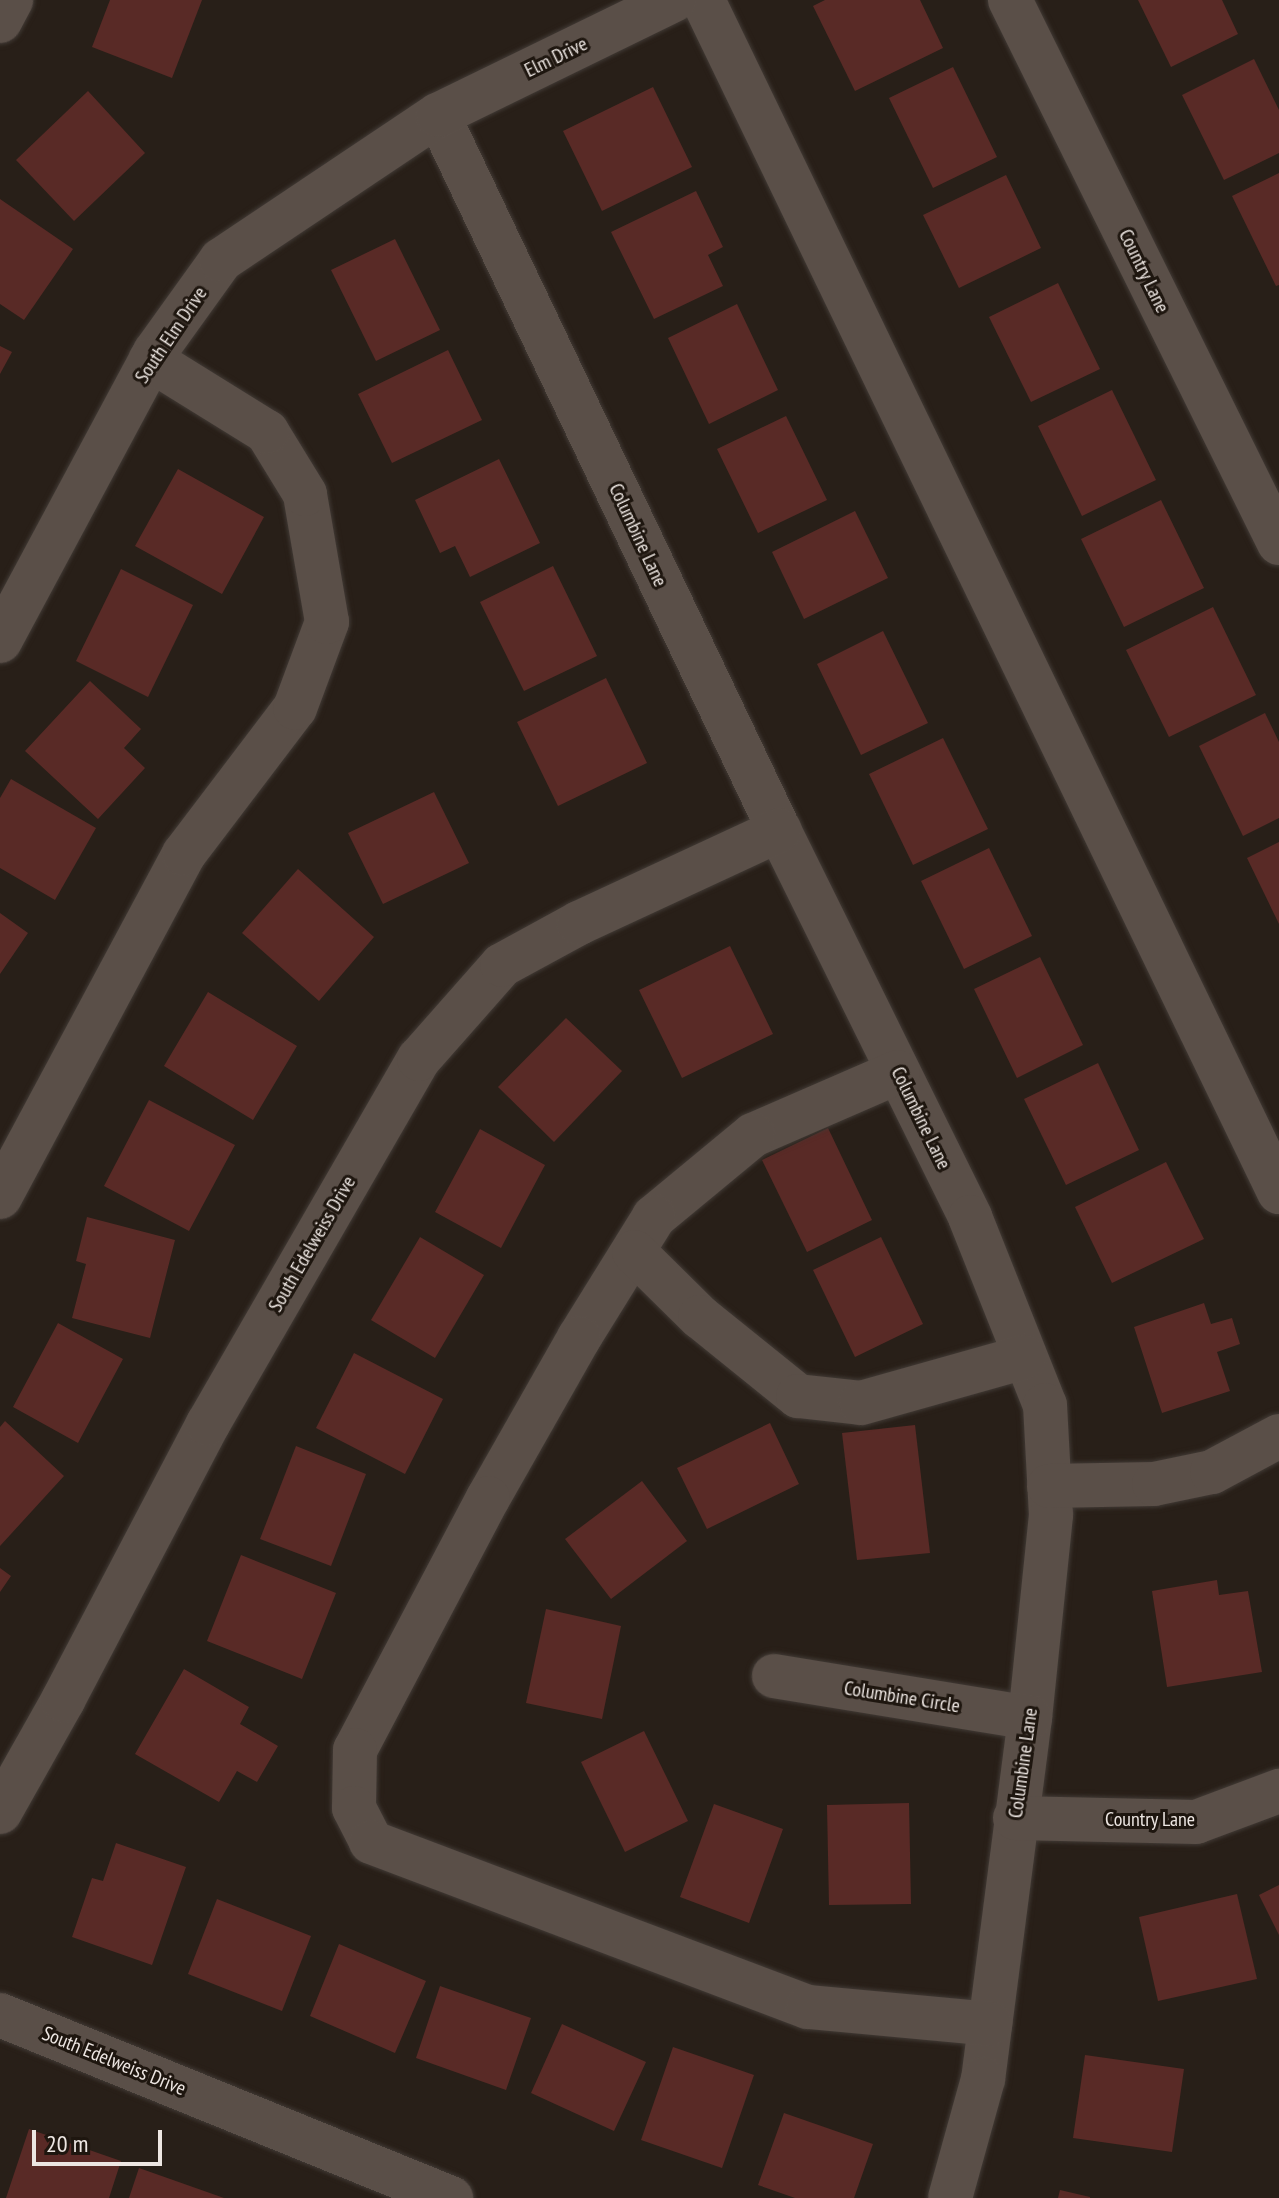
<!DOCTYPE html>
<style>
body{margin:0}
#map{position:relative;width:1279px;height:2198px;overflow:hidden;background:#281f18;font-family:"PT Sans Narrow",sans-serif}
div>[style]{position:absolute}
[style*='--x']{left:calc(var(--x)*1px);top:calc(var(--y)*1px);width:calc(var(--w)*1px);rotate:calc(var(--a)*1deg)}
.building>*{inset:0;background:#592a26}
.roads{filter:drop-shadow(0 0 2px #413a35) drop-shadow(0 0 2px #413a35)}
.minor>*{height:44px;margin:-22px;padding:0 22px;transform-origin:22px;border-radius:22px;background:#5a4f48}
span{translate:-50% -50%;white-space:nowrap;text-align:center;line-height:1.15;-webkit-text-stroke:6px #1e160f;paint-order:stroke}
.street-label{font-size:20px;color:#ede6e2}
.scale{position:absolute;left:32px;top:2130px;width:130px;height:36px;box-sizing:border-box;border:4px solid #ede6e2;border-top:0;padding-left:10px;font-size:24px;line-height:28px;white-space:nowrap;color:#ede6e2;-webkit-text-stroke:6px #1e160f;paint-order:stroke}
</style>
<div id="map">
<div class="building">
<i style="clip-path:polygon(110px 0,202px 0,172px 78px,92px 47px)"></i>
<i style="clip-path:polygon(825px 0,920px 0,943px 48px,855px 91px,813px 6px)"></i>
<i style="clip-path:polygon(1138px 0,1222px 0,1238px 34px,1171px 67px)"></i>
<i style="clip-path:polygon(1254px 59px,1279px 110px,1279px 153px,1224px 180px,1182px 95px)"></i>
<i style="clip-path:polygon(953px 67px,997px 157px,933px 188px,889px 98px)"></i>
<i style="clip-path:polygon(653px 87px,692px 167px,602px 211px,563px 131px)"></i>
<i style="clip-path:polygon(88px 91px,145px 153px,74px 221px,16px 160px)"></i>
<i style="clip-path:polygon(1279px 173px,1279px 285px,1276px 286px,1232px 196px)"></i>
<i style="clip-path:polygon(1006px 175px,1041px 248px,959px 288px,923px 215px)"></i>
<i style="clip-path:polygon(696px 191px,723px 247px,708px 255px,723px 286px,654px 319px,611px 232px)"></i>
<i style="clip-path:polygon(0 199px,73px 249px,24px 320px,0 304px)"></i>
<i style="clip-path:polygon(395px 239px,440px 330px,376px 361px,331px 270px)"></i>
<i style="clip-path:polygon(1058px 283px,1100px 369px,1031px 402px,989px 317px)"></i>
<i style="clip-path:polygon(737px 304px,778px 390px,709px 424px,668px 338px)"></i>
<i style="clip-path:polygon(0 346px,12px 352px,0 374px)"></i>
<i style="clip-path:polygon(448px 350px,482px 420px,392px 463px,358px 394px)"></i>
<i style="clip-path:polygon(1112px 390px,1156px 480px,1082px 516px,1038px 426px)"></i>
<i style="clip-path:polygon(786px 416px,827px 500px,758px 533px,717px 449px)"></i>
<i style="clip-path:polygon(499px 459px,540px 543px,470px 577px,455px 546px,440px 553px,415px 500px)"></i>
<i style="clip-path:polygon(178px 469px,264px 517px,222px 594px,135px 546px)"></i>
<i style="clip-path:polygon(1161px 500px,1204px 588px,1124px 627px,1081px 539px)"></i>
<i style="clip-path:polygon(855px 511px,888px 578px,804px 619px,772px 552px)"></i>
<i style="clip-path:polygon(553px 566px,597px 656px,524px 691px,480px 602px)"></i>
<i style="clip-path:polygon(121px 569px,193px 605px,148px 697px,76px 661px)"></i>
<i style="clip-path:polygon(1213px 607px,1256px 695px,1169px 737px,1126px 650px)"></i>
<i style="clip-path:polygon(883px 631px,928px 723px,861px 755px,817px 664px)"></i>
<i style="clip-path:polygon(606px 678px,647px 763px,558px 806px,517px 722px)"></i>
<i style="clip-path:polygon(90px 681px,141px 729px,124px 748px,145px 768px,98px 819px,25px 751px)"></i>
<i style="clip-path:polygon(1265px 713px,1279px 742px,1279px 818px,1243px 836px,1199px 746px)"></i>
<i style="clip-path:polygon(943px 738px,988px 829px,913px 865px,869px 774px)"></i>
<i style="clip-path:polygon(11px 779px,96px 828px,55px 900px,0 868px,0 798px)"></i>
<i style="clip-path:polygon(434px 792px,469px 863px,383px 904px,348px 833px)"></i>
<i style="clip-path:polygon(1279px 842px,1279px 924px,1247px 858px)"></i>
<i style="clip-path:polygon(989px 848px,1032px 936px,964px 969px,921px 881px)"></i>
<i style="clip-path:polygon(298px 869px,374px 937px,319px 1001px,242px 933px)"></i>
<i style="clip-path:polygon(0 913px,28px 933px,0 974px)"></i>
<i style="clip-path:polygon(730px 946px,773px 1034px,682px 1078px,639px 990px)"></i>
<i style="clip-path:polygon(1040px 957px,1083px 1045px,1017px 1078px,974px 989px)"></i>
<i style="clip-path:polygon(208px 992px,297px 1046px,253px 1120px,164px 1066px)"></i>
<i style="clip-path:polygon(566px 1018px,622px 1071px,554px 1142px,498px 1087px)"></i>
<i style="clip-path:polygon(1098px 1063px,1139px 1150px,1066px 1185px,1024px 1099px)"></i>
<i style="clip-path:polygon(149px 1100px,235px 1145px,189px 1231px,104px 1186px)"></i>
<i style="clip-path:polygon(828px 1128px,872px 1220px,807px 1252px,762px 1160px)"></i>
<i style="clip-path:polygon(480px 1129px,545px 1165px,501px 1248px,435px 1212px)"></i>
<i style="clip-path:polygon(1166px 1162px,1204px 1239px,1112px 1283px,1075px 1207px)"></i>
<i style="clip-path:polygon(87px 1217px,175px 1240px,150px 1338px,72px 1318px,86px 1264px,76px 1261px)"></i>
<i style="clip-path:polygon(420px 1237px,484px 1275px,435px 1358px,371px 1320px)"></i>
<i style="clip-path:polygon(881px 1237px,923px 1324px,855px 1357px,813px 1270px)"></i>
<i style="clip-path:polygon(1204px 1303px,1211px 1324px,1232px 1318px,1240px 1344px,1217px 1352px,1230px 1391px,1162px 1413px,1134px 1327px)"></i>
<i style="clip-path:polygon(58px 1323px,123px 1359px,78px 1443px,13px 1407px)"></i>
<i style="clip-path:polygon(354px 1353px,443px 1399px,405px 1474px,316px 1428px)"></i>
<i style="clip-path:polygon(5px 1421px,64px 1476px,0 1546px,0 1427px)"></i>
<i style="clip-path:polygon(770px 1423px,799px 1484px,707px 1529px,677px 1468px)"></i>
<i style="clip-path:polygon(915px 1425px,930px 1553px,857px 1560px,842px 1433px)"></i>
<i style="clip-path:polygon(296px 1446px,366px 1474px,331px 1566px,260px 1539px)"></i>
<i style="clip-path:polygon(642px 1481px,687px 1541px,611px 1599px,565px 1539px)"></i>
<i style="clip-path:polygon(241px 1555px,336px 1593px,302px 1679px,207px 1641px)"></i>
<i style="clip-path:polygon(0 1568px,11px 1576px,0 1592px)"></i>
<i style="clip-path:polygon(1217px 1580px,1219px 1595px,1248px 1591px,1262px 1672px,1167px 1687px,1152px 1591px)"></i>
<i style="clip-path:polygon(546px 1609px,621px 1626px,602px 1719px,526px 1703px)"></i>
<i style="clip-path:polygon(184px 1669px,249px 1707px,240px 1724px,278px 1746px,257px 1782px,237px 1771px,219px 1802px,135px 1754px)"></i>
<i style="clip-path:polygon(644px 1731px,688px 1821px,625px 1852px,581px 1762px)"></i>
<i style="clip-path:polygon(909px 1803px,911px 1904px,829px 1905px,827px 1805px)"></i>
<i style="clip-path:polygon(714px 1804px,783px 1829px,749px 1923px,680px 1897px)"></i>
<i style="clip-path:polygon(116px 1843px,186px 1867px,152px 1965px,72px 1937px,92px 1878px,103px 1881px)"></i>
<i style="clip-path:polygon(1279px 1885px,1279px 1935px,1259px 1895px)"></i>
<i style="clip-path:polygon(1237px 1894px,1257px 1979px,1158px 2001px,1139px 1917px)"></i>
<i style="clip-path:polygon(217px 1899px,311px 1936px,282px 2011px,188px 1974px)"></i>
<i style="clip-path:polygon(339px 1944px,426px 1981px,395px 2053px,310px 2016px)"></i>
<i style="clip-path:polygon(440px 1986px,531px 2018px,506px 2090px,416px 2058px)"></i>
<i style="clip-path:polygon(562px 2024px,646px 2062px,614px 2131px,531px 2093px)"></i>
<i style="clip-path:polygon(673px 2047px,754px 2075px,722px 2168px,641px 2140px)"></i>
<i style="clip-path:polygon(1085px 2055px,1184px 2069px,1172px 2152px,1073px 2138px)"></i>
<i style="clip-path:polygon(784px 2113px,873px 2144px,854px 2198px,795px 2198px,758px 2185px)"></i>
<i style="clip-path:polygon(29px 2129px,121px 2161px,109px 2198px,6px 2198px)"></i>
<i style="clip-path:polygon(139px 2168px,224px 2198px,129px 2198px)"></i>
<i style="clip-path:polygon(1060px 2190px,1090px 2197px,1090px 2198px,1058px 2198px)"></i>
</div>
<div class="roads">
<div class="minor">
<i style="--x:703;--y:0;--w:1324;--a:64.21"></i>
<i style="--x:1010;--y:0;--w:606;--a:63.65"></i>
<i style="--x:0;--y:21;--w:24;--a:-62"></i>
<i style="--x:438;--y:115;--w:792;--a:64.5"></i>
<i style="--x:779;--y:830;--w:432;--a:63.7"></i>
<i style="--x:970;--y:1217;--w:202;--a:68.3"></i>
<i style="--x:1045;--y:1405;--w:110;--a:86.9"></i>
<i style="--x:1051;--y:1515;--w:204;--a:95.9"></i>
<i style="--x:1030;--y:1718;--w:364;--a:97.4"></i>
<i style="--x:983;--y:2079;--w:123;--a:105.5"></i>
<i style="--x:0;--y:641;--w:328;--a:-61.8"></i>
<i style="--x:155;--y:352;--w:113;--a:-54.3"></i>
<i style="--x:221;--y:260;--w:261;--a:-33.8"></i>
<i style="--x:438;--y:115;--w:263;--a:-26"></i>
<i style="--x:898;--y:1072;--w:158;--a:156.5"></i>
<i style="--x:753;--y:1135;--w:129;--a:140.4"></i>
<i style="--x:654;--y:1217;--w:142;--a:121.8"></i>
<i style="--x:579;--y:1338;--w:184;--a:119.6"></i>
<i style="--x:488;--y:1498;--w:285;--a:117.8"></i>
<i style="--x:355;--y:1750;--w:58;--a:91"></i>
<i style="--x:354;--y:1808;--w:38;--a:63"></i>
<i style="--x:371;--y:1842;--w:467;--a:20.7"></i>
<i style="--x:808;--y:2007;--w:183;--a:5.3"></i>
<i style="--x:0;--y:1197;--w:389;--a:-61.8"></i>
<i style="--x:184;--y:854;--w:183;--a:-52.8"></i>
<i style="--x:295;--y:708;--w:92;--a:-69.6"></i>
<i style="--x:327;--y:622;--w:130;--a:-99.8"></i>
<i style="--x:305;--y:494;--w:73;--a:-121.5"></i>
<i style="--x:267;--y:432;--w:137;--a:-148.2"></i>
<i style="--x:634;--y:1252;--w:93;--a:44.6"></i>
<i style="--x:700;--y:1317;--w:126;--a:38.9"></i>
<i style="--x:798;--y:1396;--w:63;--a:6.3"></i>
<i style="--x:861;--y:1403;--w:170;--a:-15.7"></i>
<i style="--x:1049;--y:1486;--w:105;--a:-1.1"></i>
<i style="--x:1154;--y:1484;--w:59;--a:-11.7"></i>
<i style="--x:1212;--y:1472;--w:76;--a:-28.2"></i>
<i style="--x:774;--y:1676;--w:259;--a:9.3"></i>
<i style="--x:0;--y:1812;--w:129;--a:-60.6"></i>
<i style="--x:63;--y:1700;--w:312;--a:-62.3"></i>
<i style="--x:208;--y:1424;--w:422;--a:-60"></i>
<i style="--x:419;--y:1059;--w:125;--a:-48.6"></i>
<i style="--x:502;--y:965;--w:88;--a:-28.6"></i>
<i style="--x:579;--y:923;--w:221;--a:-24.9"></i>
<i style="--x:1015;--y:1818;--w:181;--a:1.3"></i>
<i style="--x:1196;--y:1822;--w:89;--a:-20.5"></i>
<i style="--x:0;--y:2015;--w:487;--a:22.1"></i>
</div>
</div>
<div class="street-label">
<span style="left:556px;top:57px;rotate:-26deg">Elm Drive</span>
<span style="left:1144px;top:271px;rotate:64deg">Country Lane</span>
<span style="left:171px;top:335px;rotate:-56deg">South Elm Drive</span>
<span style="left:638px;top:535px;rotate:65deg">Columbine Lane</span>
<span style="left:921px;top:1118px;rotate:64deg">Columbine Lane</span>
<span style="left:312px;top:1244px;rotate:-60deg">South Edelweiss Drive</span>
<span style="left:902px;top:1697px;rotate:9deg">Columbine Circle</span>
<span style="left:1023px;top:1763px;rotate:-82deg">Columbine Lane</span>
<span style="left:1150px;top:1819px">Country Lane</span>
<span style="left:114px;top:2061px;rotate:22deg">South Edelweiss Drive</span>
</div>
<div class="scale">20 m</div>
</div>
